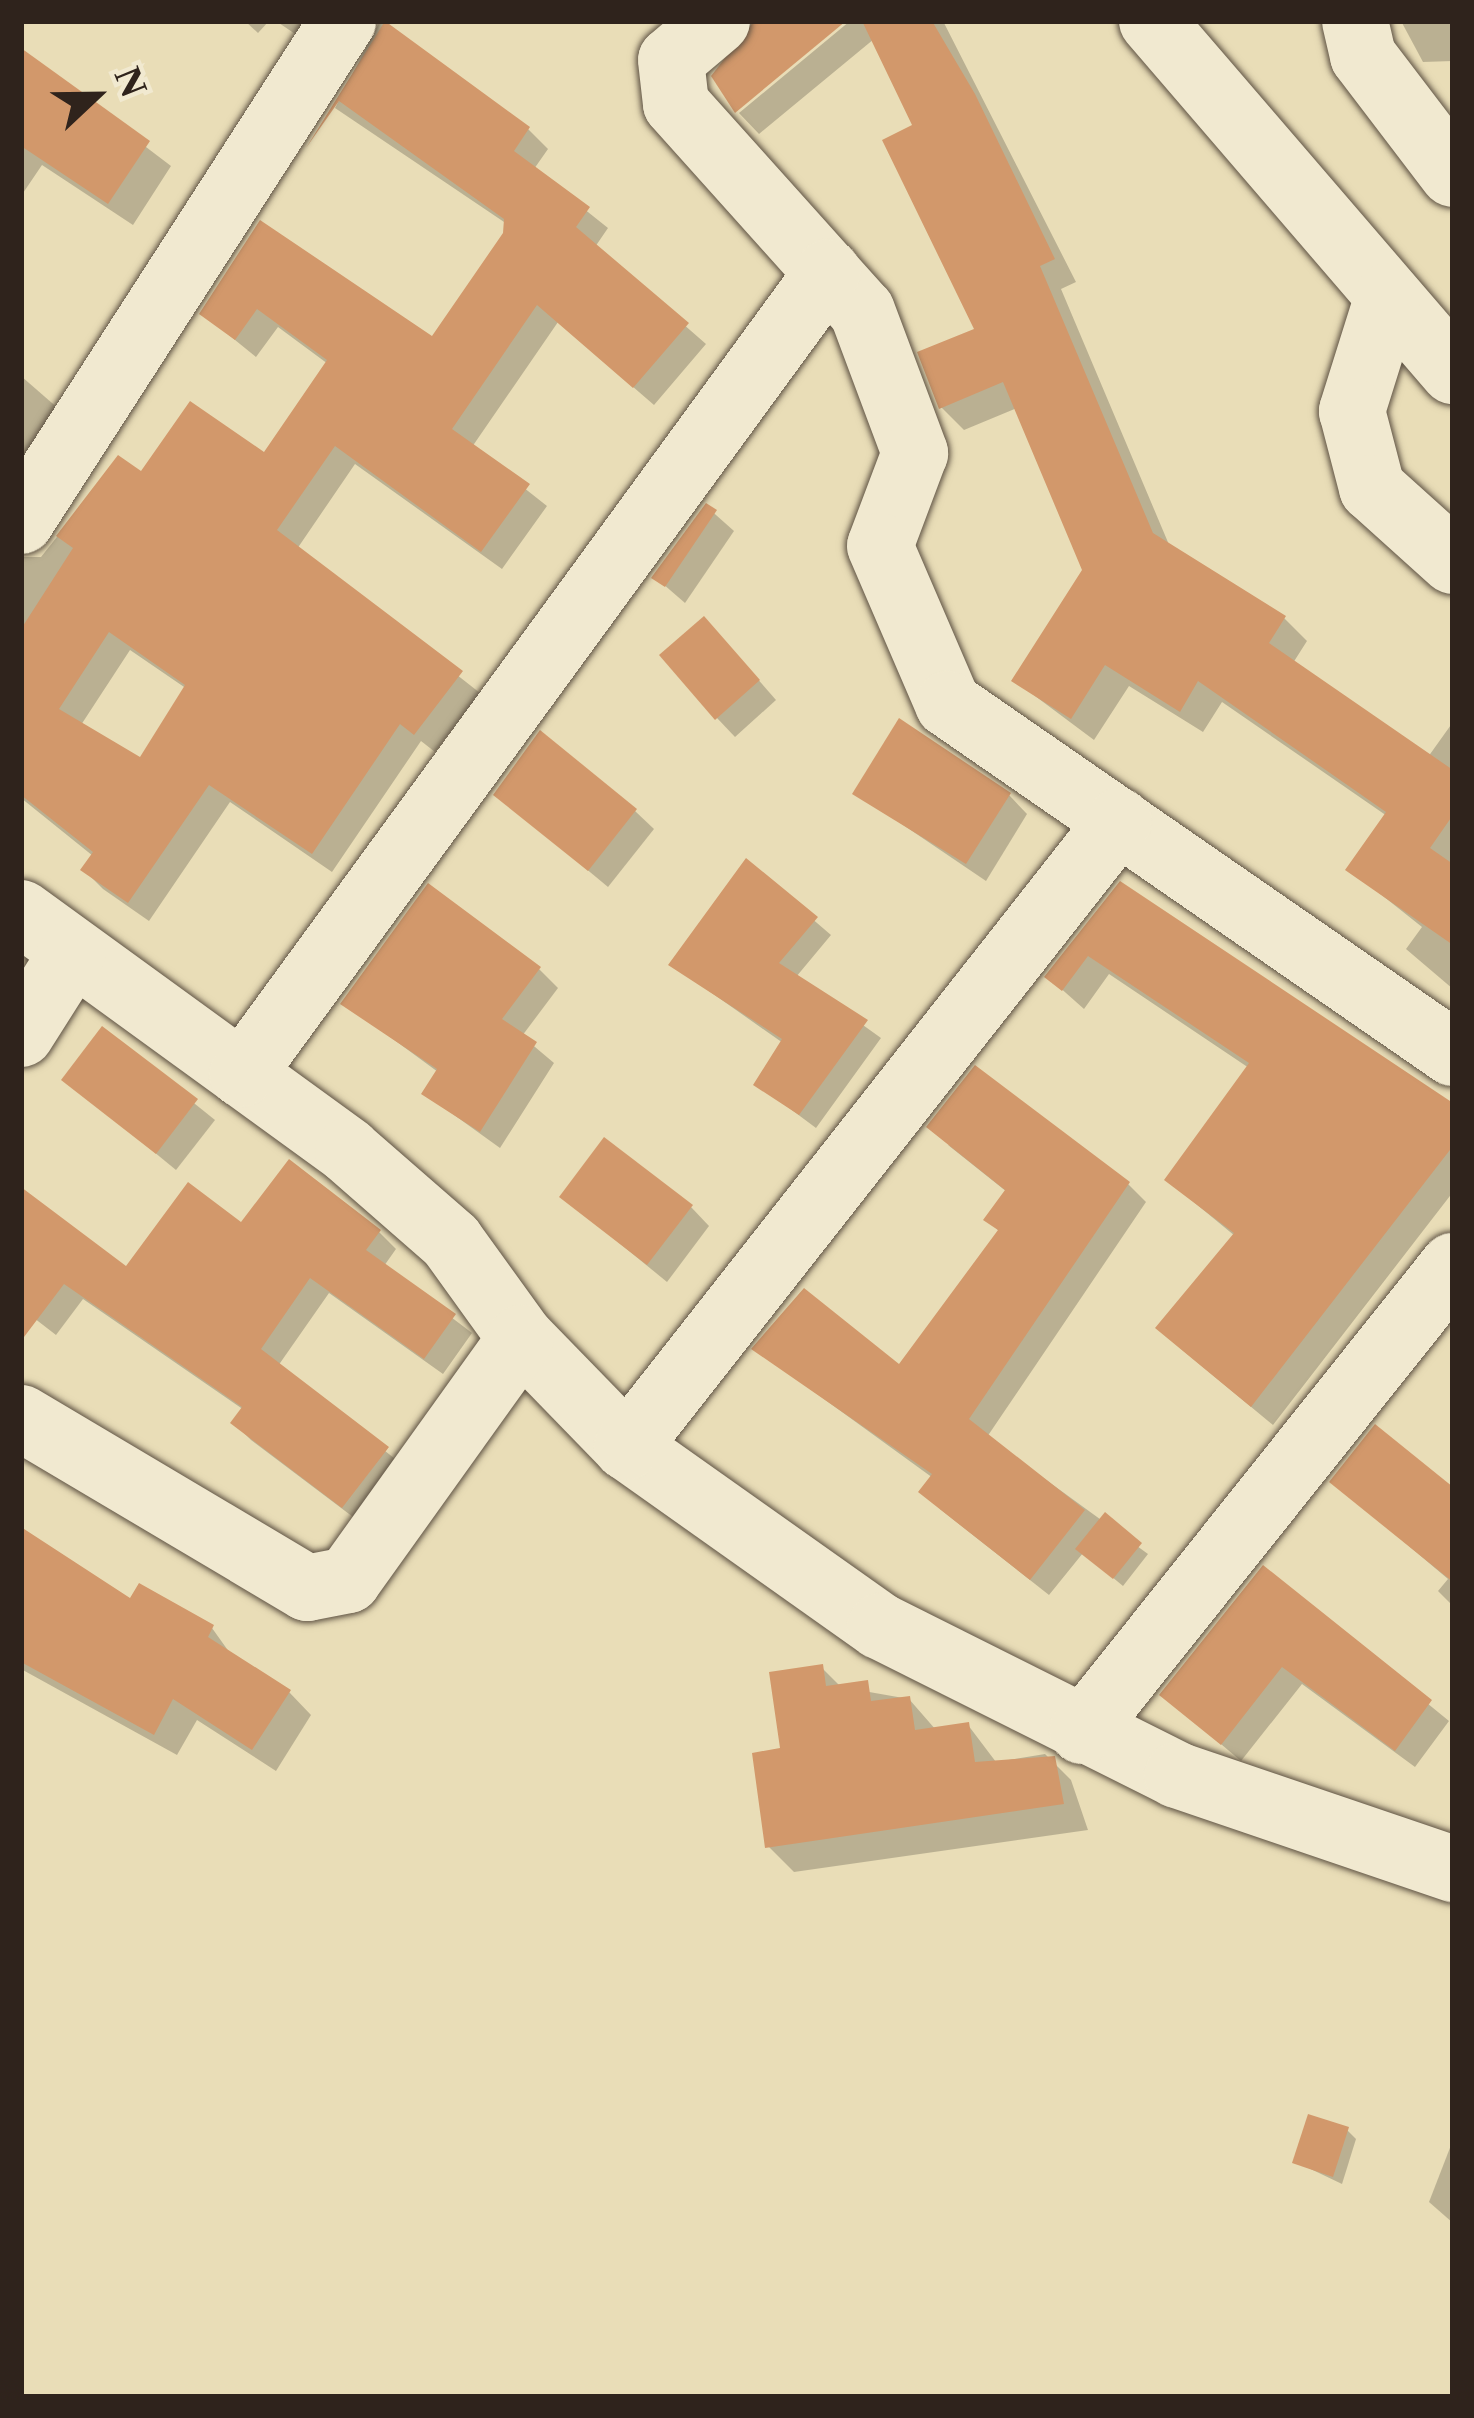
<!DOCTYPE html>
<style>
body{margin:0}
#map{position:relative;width:1474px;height:2418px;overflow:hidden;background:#e9ddb7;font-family:"Libre Caslon Text",serif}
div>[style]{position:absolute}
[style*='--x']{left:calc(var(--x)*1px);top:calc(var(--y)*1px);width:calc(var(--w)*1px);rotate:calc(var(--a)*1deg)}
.shadow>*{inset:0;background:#0003}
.building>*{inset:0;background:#d2986b}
.roads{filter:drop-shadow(0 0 3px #5e5243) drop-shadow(0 0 3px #5e5243)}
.minor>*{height:66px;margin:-33px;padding:0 33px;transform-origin:33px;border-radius:33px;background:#f1e9d0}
span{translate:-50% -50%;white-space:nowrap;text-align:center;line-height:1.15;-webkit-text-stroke:9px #f1e9d0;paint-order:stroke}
.frame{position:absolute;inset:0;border:24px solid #2f231c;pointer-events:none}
.north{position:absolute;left:36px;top:36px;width:120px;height:120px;-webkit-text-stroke:9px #f1e9d0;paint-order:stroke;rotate:68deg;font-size:33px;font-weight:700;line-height:48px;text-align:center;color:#2f231c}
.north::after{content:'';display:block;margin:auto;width:42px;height:54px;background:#2f231c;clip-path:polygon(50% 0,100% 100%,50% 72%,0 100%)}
</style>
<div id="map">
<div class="shadow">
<i style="clip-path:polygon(245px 21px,269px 21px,258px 33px)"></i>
<i style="clip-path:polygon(276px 21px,338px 21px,313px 46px)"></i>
<i style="clip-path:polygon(evenodd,380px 21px,528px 129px,548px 149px,534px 169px,608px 228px,595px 247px,706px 344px,654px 405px,558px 322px,472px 447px,547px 506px,502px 569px,355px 464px,297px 549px,480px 693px,435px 752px,421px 741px,332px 872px,230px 802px,149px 921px,103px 889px,84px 870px,93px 856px,21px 798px,21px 557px,41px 557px,119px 459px,142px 475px,265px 456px,328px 364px,278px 327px,256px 357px,203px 314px,260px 224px,433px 340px,506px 234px,507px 224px,335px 108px,380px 21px,130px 650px,187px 689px,141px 761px,81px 725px,130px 650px)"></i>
<i style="clip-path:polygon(850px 21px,943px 21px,1076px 282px,1061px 289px,1170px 547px,1284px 618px,1307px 641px,1293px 663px,1428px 757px,1453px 722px,1453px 989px,1406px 949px,1422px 927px,1349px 869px,1387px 816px,1222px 702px,1203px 732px,1129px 686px,1094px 740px,1015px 681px,1085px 571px,1017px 408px,964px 430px,941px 407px,978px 331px,916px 127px,874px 39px,759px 134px,739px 113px)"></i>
<i style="clip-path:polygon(1401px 21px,1453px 21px,1453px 61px,1423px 62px)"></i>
<i style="clip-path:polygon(21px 52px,171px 166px,133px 225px,42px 165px,21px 196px)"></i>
<i style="clip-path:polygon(21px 376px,60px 410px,21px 467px)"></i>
<i style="clip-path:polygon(707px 507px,734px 531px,685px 603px,655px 577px)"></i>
<i style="clip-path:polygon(723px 639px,776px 700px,735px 737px,717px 718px)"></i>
<i style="clip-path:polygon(856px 793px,1009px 795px,1027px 814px,986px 881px)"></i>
<i style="clip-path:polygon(496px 794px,635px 811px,654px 829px,608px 887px)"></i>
<i style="clip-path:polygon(747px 863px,831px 935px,796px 977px,881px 1038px,816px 1128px,757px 1084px,783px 1043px,672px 965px)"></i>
<i style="clip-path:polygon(1120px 885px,1453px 1108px,1453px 1192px,1273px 1425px,1180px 1348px,1235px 1236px,1167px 1180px,1249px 1068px,1109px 974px,1084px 1009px,1048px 977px)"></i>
<i style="clip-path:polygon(539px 969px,558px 988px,522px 1036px,554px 1063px,500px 1148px,425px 1094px,438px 1072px,344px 1003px)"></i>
<i style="clip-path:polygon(103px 1030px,215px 1120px,176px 1170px,65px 1079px)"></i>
<i style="clip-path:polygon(948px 1145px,1128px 1184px,1146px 1202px,987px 1437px,1148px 1554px,1123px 1586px,1083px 1553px,1049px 1595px,940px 1509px,933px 1478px,755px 1349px,899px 1368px,1000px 1232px,987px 1219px,1007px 1192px)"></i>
<i style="clip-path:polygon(21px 1191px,126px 1270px,242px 1227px,379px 1232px,396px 1249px,384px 1266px,472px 1333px,443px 1374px,329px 1293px,278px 1366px,404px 1466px,361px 1523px,251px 1440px,234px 1423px,244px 1410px,83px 1299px,56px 1335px,21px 1308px)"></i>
<i style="clip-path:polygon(563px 1197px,691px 1207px,709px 1226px,667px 1282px)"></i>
<i style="clip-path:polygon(1333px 1482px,1453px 1491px,1453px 1606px,1438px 1591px,1448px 1579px)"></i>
<i style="clip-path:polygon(21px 1530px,131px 1602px,212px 1628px,232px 1656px,289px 1692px,311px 1715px,276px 1771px,197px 1720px,177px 1755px,21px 1669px)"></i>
<i style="clip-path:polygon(1263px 1569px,1449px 1721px,1415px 1767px,1302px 1684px,1241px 1761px,1163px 1695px)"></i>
<i style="clip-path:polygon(822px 1668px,841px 1687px,909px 1699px,936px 1730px,968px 1725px,996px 1762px,1045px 1754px,1071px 1780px,1088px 1830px,794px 1872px,768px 1846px,784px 1751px)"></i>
<i style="clip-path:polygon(1347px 2130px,1356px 2139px,1342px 2184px,1296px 2162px)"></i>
<i style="clip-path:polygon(1453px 2140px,1453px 2223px,1429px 2202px)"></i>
</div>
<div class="building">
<i style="clip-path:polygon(evenodd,385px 21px,530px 127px,514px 151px,590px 207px,576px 227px,689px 323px,633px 388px,537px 305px,452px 429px,530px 484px,481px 552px,335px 446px,277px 530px,463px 671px,414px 735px,400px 724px,312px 854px,209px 785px,128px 903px,80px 870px,93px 852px,21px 795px,21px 629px,73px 548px,56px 536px,118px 455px,141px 471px,190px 401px,264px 452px,327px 360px,257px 309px,235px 340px,199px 314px,260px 220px,432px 336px,503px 233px,504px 219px,339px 101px,306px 148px,385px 21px,109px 632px,185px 685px,140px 757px,59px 709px,109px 632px)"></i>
<i style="clip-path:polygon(754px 21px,846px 21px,735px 113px,711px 76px)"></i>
<i style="clip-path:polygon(862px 21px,932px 21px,975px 94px,1055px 259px,1040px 266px,1153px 533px,1286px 616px,1269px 643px,1453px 770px,1453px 815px,1430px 848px,1453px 864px,1453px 945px,1345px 870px,1386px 812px,1198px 681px,1180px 712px,1105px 665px,1071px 719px,1011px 681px,1082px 570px,1003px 382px,939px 409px,917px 352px,974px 329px,882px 140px,912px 125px)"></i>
<i style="clip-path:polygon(21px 48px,150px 141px,108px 204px,21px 146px)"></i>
<i style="clip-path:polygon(706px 503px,717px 510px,665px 587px,651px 578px)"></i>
<i style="clip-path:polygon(704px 616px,760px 680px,715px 720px,659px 655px)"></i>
<i style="clip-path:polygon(899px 718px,1011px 793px,966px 864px,852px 794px)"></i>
<i style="clip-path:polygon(540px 730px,637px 809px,588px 871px,493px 795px)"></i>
<i style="clip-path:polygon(746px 858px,818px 917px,779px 963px,868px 1020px,799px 1115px,753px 1085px,782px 1039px,668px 965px)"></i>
<i style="clip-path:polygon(1120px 881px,1453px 1103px,1453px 1146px,1251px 1407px,1155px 1328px,1234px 1233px,1164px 1180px,1249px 1063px,1088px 956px,1062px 991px,1044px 977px)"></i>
<i style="clip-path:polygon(428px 883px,541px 967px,502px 1019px,537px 1042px,480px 1132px,421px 1094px,437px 1069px,340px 1004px)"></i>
<i style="clip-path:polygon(102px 1026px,198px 1099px,156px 1154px,61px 1080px)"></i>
<i style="clip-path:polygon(975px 1065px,1130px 1182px,969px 1419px,1085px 1510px,1030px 1580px,918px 1492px,932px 1474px,751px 1349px,804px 1288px,899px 1364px,998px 1230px,983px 1220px,1005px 1190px,926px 1127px)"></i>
<i style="clip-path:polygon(604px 1137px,693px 1205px,647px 1265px,559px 1197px)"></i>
<i style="clip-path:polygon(289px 1159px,381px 1230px,366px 1250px,456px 1314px,424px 1359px,310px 1278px,261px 1349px,389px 1447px,342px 1508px,230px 1423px,242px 1407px,64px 1284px,21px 1341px,21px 1187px,126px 1266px,188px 1182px,241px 1222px)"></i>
<i style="clip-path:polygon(1375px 1424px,1453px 1487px,1453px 1582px,1329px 1482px)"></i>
<i style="clip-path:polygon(1105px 1512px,1142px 1543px,1113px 1579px,1075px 1549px)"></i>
<i style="clip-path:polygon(21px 1527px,130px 1598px,139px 1583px,214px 1625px,208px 1637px,291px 1690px,252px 1750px,173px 1699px,154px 1735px,21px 1662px)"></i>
<i style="clip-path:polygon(1263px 1565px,1432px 1700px,1395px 1751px,1282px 1667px,1221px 1745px,1159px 1695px)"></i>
<i style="clip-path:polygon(823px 1664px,826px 1686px,868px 1680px,871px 1701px,910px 1696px,915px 1730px,969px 1722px,975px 1762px,1055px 1756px,1064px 1804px,765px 1848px,752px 1753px,780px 1748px,769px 1672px)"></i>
<i style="clip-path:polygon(1308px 2114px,1349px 2127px,1333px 2177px,1292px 2163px)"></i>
</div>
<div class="roads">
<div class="minor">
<i style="--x:717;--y:21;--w:60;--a:139.7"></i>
<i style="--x:671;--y:60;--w:44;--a:83.5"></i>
<i style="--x:676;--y:104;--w:278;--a:48.1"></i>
<i style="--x:862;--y:311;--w:152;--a:69.5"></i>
<i style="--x:915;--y:453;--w:99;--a:110.6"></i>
<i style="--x:880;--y:546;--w:172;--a:66.7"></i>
<i style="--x:948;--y:704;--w:614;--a:34.65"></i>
<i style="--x:1152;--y:21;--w:462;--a:49.3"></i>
<i style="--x:1355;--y:21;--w:36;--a:77"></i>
<i style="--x:1363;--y:56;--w:148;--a:52.7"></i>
<i style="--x:1388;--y:296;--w:121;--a:107.4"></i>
<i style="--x:1352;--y:411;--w:80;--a:75.4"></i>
<i style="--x:1372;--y:488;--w:109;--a:42"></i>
<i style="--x:21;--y:521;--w:595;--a:-57.22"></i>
<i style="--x:21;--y:913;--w:404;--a:36"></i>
<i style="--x:348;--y:1151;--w:137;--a:41.1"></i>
<i style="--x:451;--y:1241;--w:120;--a:54.2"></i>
<i style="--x:521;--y:1338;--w:152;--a:45.8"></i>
<i style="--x:627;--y:1447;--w:310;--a:35.3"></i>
<i style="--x:880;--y:1626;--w:332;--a:26.6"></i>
<i style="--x:1177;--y:1775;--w:292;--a:18.8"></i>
<i style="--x:21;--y:1034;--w:97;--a:-57.6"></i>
<i style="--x:242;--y:1074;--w:993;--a:-53.85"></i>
<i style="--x:21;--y:1418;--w:333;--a:30.7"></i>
<i style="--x:307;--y:1588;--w:42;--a:-11"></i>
<i style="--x:348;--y:1580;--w:297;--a:-54.4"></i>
<i style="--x:627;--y:1447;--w:796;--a:-51.83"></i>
<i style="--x:1082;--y:1731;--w:595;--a:-51.42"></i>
</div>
</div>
<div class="frame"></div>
<div class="north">N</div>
</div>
